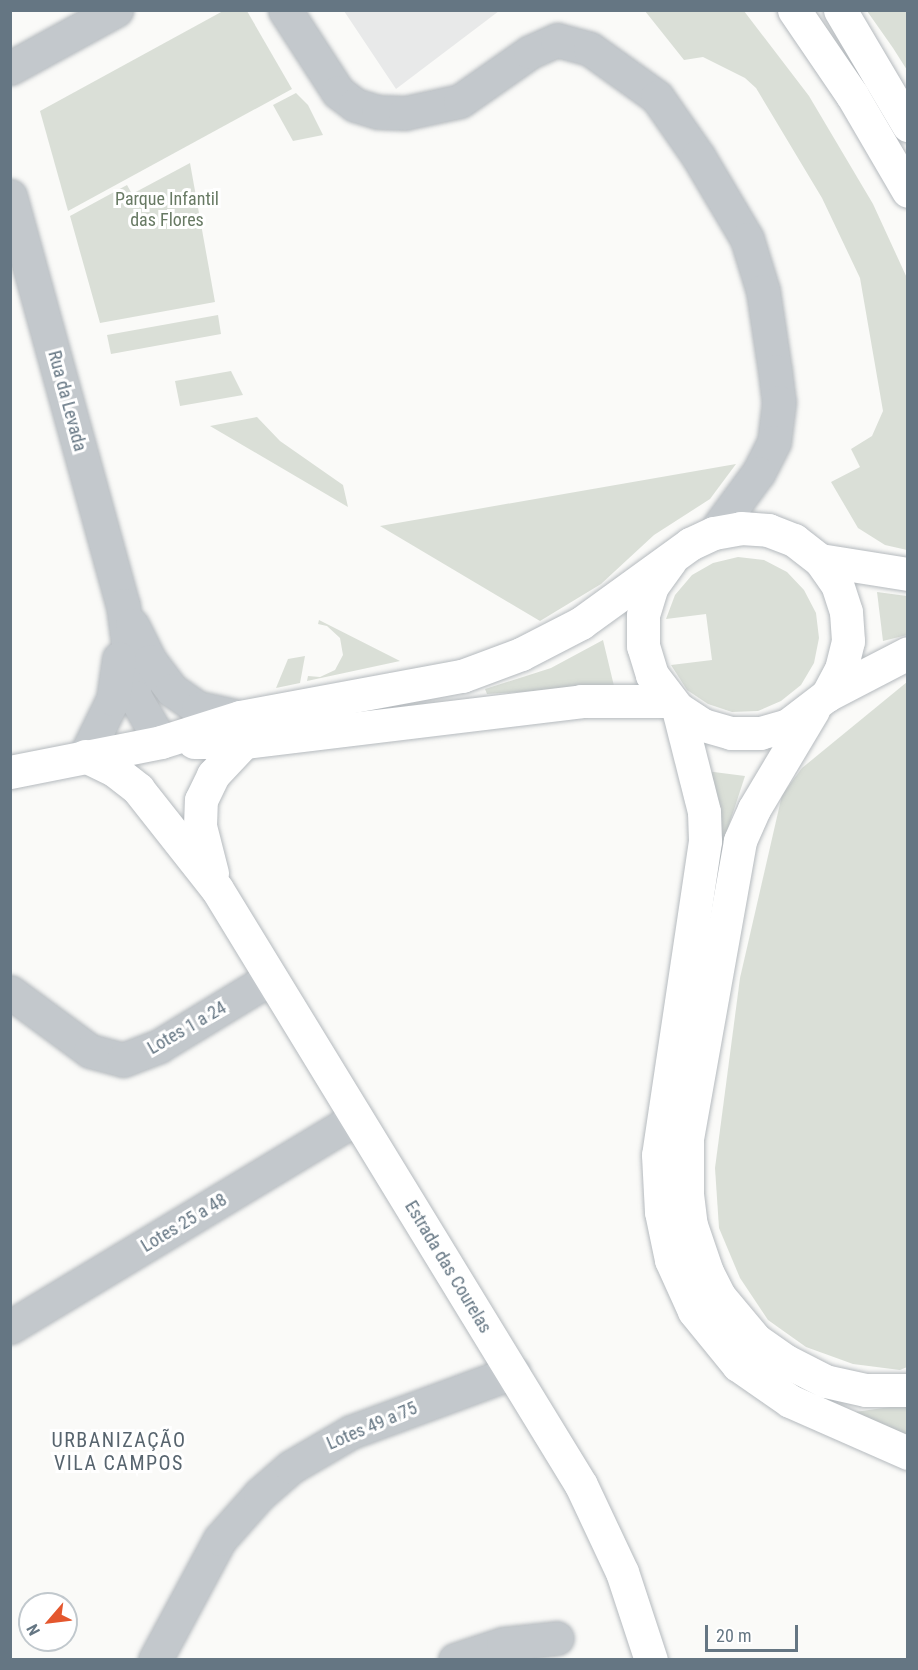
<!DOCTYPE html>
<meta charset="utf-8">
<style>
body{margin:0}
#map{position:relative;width:918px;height:1670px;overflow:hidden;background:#fafaf8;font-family:"Roboto Condensed",sans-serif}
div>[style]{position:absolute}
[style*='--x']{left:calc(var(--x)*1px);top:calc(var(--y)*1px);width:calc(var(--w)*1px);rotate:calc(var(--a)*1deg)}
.built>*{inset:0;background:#e8e9e9}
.green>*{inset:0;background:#dadfd7}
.roads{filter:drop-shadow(0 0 2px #b5babe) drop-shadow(0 0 2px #b5babe)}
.minor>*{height:33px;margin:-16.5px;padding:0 16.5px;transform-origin:16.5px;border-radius:16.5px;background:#c3c8cc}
.major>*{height:33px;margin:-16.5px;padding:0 16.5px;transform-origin:16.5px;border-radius:16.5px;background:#fff}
.highway>*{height:33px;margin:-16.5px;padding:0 16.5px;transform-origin:16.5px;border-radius:16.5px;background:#fff}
span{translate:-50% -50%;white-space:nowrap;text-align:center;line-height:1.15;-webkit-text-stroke:6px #fff;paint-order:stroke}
.park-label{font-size:18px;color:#687a64}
.street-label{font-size:18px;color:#657683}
.neighbourhood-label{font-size:20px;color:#57646e;letter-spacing:1.5px}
.frame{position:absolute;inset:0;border:12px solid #657683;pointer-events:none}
.north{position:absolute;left:18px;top:1592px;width:60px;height:60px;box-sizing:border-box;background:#fff;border:2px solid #c1c8cd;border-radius:50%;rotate:242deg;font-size:16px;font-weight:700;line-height:24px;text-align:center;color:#657683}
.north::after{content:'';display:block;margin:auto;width:21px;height:27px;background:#e4572e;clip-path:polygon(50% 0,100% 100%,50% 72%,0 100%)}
.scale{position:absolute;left:705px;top:1625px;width:93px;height:27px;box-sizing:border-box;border:3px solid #657683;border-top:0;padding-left:8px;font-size:18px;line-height:21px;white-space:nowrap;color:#657683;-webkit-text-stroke:4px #fff;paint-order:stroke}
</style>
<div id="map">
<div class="built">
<i style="clip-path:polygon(344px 11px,499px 11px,396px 89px)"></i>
</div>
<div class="green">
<i style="clip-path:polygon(223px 11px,247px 11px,292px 89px,68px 211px,40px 111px)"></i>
<i style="clip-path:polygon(645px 11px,744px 11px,809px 96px,873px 204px,907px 278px,907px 550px,885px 545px,858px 528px,831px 482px,860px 467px,851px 449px,872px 436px,883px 411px,860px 278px,822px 198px,756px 88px,745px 78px,703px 57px,684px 60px)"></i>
<i style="clip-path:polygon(867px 11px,907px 11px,907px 70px,893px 48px)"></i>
<i style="clip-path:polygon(296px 93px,308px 105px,323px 135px,293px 141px,273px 105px)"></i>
<i style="clip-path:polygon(190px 163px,215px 302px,100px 323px,70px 216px,127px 185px,132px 194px)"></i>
<i style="clip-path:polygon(218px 315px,221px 334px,111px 354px,107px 335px)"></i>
<i style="clip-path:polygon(231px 371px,243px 395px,180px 406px,175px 381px)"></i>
<i style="clip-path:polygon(257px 417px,280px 441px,343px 485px,348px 507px,210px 426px)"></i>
<i style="clip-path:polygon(736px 464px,710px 499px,654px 535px,601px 584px,540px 621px,380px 526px)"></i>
<i style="clip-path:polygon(738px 557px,764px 560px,787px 572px,804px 590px,816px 613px,819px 638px,814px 663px,801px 685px,781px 701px,758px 711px,732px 712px,708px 704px,687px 690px,671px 665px,712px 660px,706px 614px,666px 619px,675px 595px,692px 575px,713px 563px)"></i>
<i style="clip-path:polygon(877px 592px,907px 596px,907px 635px,883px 641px)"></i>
<i style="clip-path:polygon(319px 620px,400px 661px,307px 681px,308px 676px,320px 677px,335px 670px,343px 655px,340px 638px,327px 626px,318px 624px)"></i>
<i style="clip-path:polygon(603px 640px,614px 686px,487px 694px,485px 689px,551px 668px)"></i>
<i style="clip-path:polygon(305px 656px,300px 683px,276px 688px,288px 659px)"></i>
<i style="clip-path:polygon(907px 682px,907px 1367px,900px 1370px,853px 1364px,806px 1347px,768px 1320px,740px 1278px,719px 1228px,715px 1168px,740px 978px,782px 795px,802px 768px)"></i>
<i style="clip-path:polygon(706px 771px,745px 776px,724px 840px,716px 838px)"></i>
<i style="clip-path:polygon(907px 1406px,907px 1439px,855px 1412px,890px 1407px)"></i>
</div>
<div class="roads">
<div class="minor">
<i style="--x:285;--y:10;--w:98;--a:57.1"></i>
<i style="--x:338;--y:92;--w:21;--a:37"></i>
<i style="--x:355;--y:105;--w:24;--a:17"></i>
<i style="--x:378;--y:112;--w:27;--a:2"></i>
<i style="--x:405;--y:113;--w:56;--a:-12.3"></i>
<i style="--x:460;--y:101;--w:85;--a:-35"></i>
<i style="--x:530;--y:52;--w:30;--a:-24"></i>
<i style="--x:557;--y:40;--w:34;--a:15"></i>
<i style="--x:590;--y:49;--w:82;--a:35.6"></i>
<i style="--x:657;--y:97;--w:72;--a:55.2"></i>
<i style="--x:698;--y:156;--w:96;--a:59.4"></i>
<i style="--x:747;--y:239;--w:54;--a:72.9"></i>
<i style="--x:763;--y:291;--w:81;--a:81.5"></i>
<i style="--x:775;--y:371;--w:31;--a:83"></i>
<i style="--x:779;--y:402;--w:40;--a:97.1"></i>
<i style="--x:774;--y:442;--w:35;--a:117"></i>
<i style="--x:758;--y:473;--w:74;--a:126.3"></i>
<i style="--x:10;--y:68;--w:121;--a:-28.7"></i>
<i style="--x:10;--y:196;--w:424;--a:74.6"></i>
<i style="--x:123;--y:605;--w:93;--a:82.6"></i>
<i style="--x:135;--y:697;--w:52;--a:60"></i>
<i style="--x:132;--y:625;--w:40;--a:63.4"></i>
<i style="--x:150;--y:661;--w:36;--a:53"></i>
<i style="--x:172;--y:690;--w:32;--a:35"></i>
<i style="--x:198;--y:708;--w:43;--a:12.1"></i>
<i style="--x:85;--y:756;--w:64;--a:-63.8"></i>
<i style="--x:113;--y:699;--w:41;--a:-81.7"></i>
<i style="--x:10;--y:992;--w:99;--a:36.4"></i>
<i style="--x:90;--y:1051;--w:34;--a:15"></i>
<i style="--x:123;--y:1060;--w:39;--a:-21"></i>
<i style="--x:159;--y:1046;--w:131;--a:-31.3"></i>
<i style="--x:10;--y:1327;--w:405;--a:-31.1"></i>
<i style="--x:155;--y:1660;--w:137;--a:-61.8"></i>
<i style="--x:220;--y:1539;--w:60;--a:-48.4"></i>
<i style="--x:260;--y:1494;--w:41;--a:-41.1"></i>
<i style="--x:291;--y:1467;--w:69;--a:-30.3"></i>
<i style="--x:351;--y:1432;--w:173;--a:-20.3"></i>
<i style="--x:455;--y:1660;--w:51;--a:-18.4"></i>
<i style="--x:503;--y:1644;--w:54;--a:-6.3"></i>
</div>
<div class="major">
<i style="--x:820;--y:560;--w:89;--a:9"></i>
<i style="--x:827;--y:695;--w:91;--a:-27.4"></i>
<i style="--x:194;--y:742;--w:50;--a:0"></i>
<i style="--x:244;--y:742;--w:339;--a:-6.9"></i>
<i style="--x:581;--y:701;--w:88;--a:0"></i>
<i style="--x:85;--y:756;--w:32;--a:26"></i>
<i style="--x:114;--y:770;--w:31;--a:38"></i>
<i style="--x:138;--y:789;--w:127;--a:51.7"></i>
<i style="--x:217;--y:889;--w:698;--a:58.59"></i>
<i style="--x:581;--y:1485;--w:96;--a:64.8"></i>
<i style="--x:622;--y:1572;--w:93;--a:71.8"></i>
<i style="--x:10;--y:772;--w:154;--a:-11.2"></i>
<i style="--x:161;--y:742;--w:83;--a:-17.6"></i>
<i style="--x:240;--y:717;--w:226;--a:-10.5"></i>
<i style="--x:462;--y:676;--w:63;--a:-20.4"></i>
<i style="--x:521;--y:654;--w:68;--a:-27.3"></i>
<i style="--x:581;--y:623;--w:135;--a:-35.9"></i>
<i style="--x:690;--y:544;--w:26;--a:-25"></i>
<i style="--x:714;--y:533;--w:27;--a:-10"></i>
<i style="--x:741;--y:528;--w:27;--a:4"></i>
<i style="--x:768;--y:530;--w:28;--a:21"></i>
<i style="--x:794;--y:540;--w:33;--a:38"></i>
<i style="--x:820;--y:560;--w:29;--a:55"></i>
<i style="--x:837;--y:584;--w:29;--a:72"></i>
<i style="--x:846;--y:612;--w:29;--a:86"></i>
<i style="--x:848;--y:641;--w:29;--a:104"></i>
<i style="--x:841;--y:669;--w:30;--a:118"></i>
<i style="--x:827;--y:695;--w:49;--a:142.4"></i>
<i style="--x:788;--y:725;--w:29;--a:164"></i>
<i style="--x:760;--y:733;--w:29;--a:180"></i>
<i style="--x:731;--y:733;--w:29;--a:-164"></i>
<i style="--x:703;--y:725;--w:30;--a:-147"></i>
<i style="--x:678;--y:709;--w:43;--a:-127.4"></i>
<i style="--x:652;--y:675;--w:30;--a:-107"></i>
<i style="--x:643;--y:646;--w:31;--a:-90"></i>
<i style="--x:643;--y:615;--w:30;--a:-73"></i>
<i style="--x:652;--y:586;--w:31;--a:-54"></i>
<i style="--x:212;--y:873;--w:49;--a:-104.3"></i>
<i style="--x:200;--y:826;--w:26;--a:-88"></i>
<i style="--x:201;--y:800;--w:28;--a:-64"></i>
<i style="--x:213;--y:775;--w:45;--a:-46.8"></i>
</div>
<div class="highway">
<i style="--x:794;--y:10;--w:103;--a:55.7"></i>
<i style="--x:852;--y:95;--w:111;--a:59.7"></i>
<i style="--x:840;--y:10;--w:134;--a:59.4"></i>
<i style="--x:678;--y:709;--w:106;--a:75.8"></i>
<i style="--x:704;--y:812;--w:29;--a:88"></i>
<i style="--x:705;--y:841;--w:317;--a:98.5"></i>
<i style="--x:658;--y:1155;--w:57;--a:87"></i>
<i style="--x:661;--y:1212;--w:49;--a:78.2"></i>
<i style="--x:671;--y:1260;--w:56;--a:65.7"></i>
<i style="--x:694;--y:1311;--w:70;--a:50.8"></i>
<i style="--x:738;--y:1365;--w:63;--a:34.7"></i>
<i style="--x:790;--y:1401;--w:129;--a:23.8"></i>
<i style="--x:813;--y:710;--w:115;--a:120.8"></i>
<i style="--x:754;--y:809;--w:35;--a:114"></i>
<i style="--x:740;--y:841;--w:302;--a:100.1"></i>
<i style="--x:687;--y:1138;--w:56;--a:90"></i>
<i style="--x:687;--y:1194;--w:31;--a:83"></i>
<i style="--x:691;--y:1225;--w:50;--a:71.2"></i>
<i style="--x:707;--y:1272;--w:28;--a:63"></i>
<i style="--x:720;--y:1297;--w:56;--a:50.1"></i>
<i style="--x:756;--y:1340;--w:37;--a:35"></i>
<i style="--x:786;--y:1361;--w:44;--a:27.1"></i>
<i style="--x:825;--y:1381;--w:42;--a:12.4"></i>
<i style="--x:866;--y:1390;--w:42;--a:0"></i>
</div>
</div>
<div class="park-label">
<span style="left:167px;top:210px">Parque Infantil<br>das Flores</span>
</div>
<div class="street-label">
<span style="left:67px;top:401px;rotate:75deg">Rua da Levada</span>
<span style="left:187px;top:1028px;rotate:-30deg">Lotes 1 a 24</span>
<span style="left:184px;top:1223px;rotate:-31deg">Lotes 25 a 48</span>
<span style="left:448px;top:1267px;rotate:59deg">Estrada das Courelas</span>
<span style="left:372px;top:1426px;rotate:-23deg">Lotes 49 a 75</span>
</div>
<div class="neighbourhood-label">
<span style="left:119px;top:1452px">URBANIZAÇÃO<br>VILA CAMPOS</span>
</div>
<div class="frame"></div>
<div class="north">N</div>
<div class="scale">20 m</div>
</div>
